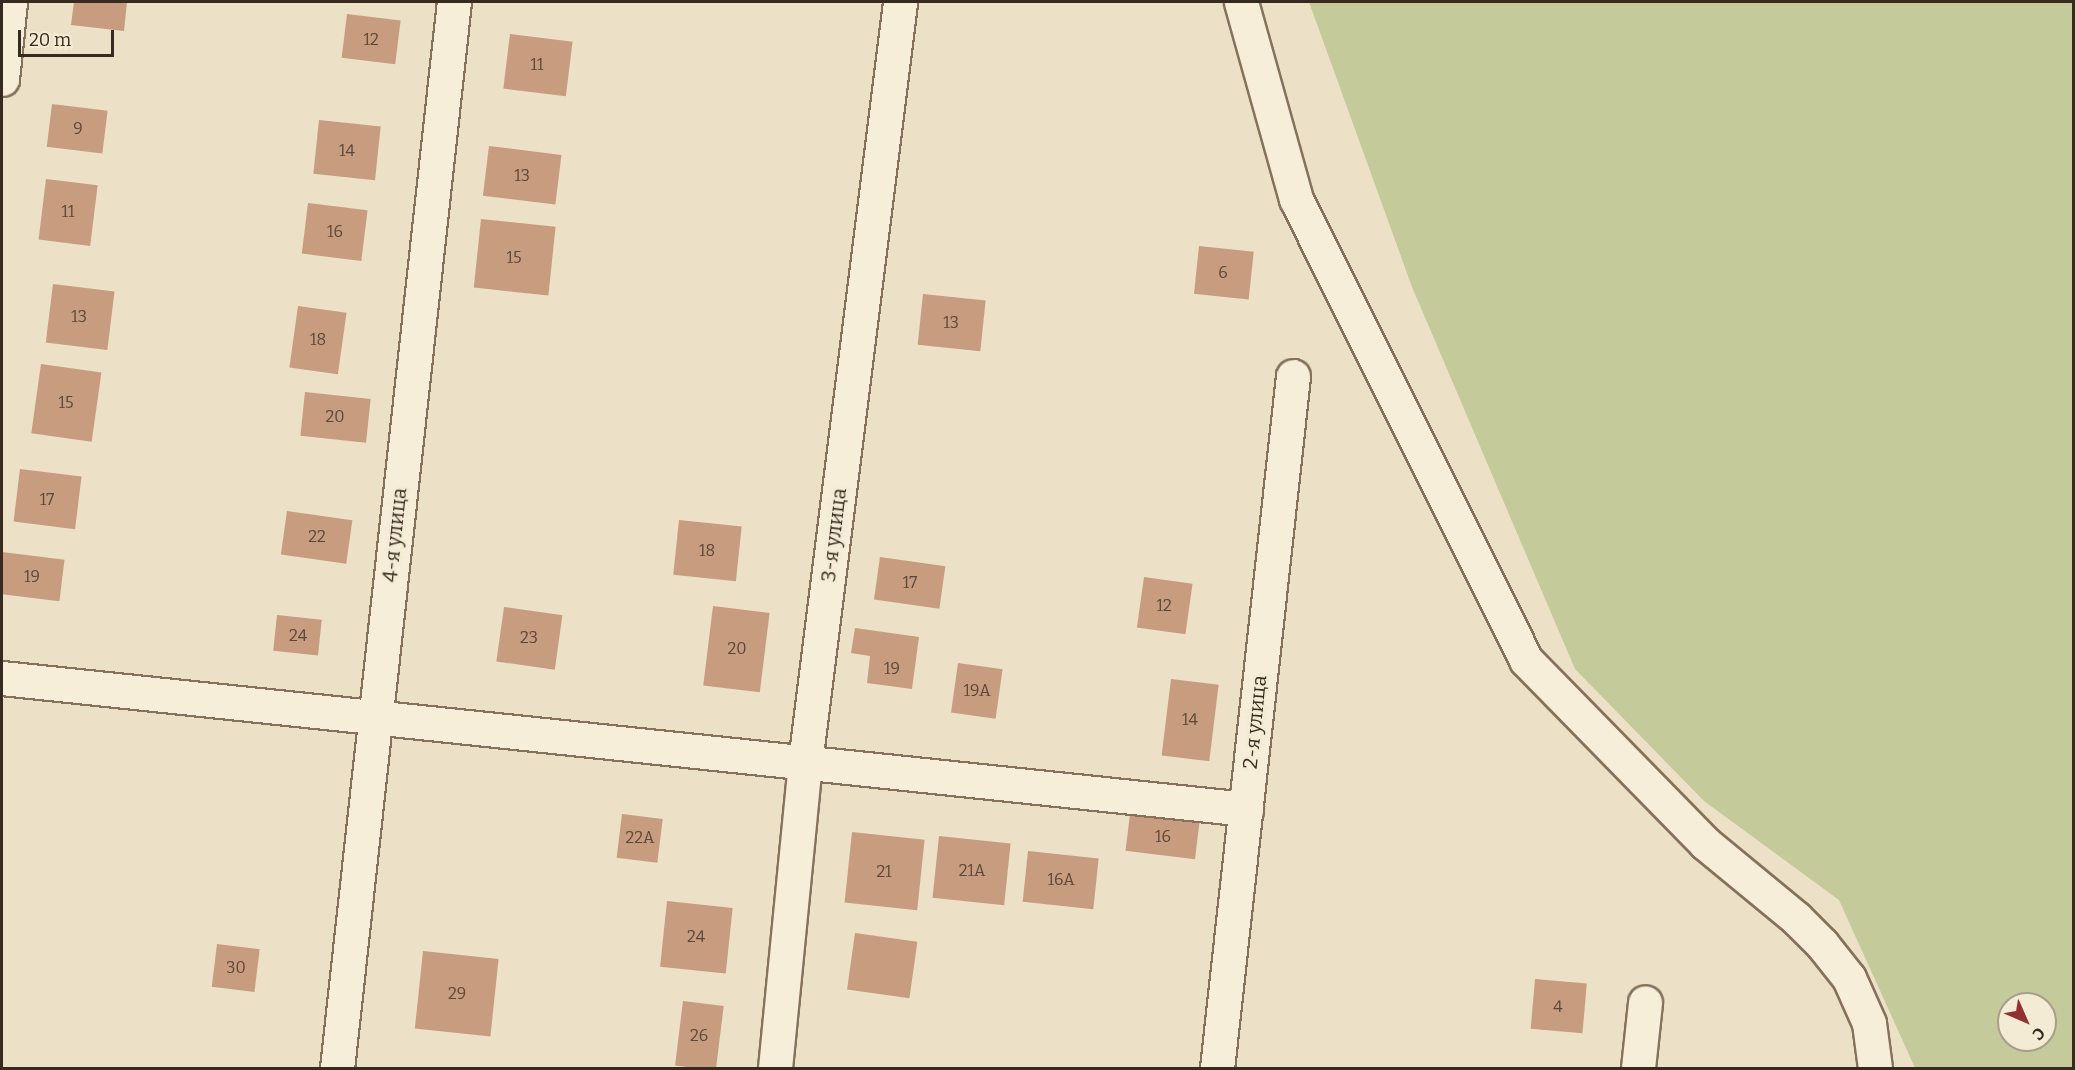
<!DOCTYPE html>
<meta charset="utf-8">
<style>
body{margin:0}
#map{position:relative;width:2075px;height:1070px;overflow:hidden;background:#ece0c6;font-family:Bitter,serif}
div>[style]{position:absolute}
.green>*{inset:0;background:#c5ca9a}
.building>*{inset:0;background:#c89c7e;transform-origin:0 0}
.roads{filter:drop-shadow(2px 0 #86725c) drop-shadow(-2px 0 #86725c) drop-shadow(0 2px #86725c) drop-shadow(0 -2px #86725c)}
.minor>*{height:33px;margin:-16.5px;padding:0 16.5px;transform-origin:16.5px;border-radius:16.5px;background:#f7eed9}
span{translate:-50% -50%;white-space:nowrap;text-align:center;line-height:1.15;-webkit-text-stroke:5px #f4ebd5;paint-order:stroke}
.number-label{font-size:16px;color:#5b4738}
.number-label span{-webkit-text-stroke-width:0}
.street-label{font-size:20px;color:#372b20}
.frame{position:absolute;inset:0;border:3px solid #372b20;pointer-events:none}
.north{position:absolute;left:1997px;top:992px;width:60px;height:60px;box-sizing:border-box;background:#f4ebd5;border:2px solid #a89e8d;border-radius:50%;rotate:135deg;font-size:16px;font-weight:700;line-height:24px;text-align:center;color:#372b20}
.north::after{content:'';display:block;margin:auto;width:21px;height:27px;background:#923032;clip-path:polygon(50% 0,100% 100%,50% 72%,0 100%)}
.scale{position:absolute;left:18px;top:30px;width:96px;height:27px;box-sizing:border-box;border:3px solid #372b20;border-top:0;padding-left:8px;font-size:18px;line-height:21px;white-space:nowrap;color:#372b20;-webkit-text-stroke:4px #f4ebd5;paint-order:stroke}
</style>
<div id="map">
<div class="green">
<i style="clip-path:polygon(evenodd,1309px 2px,2073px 2px,2073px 1068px,1915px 1068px,1839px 900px,1704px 801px,1575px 669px,1412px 287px,1309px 2px,2009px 1004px,2045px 1004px,2045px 1040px,2009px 1040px,2009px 1004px)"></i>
</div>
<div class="building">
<i style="clip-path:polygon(74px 2px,127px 2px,124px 31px,71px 25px)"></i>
<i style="left:347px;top:14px;width:54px;height:44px;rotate:7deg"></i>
<i style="left:510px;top:34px;width:63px;height:55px;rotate:7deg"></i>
<i style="left:52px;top:104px;width:56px;height:43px;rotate:7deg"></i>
<i style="left:319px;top:120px;width:62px;height:54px;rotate:6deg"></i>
<i style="left:489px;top:146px;width:73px;height:50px;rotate:7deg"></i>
<i style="left:46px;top:179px;width:52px;height:61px;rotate:7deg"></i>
<i style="left:308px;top:203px;width:60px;height:51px;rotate:7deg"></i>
<i style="left:481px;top:219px;width:75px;height:69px;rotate:6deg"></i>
<i style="left:1199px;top:246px;width:55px;height:48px;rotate:6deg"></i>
<i style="left:53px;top:284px;width:62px;height:59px;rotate:7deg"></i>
<i style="left:923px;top:294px;width:63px;height:51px;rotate:6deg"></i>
<i style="left:298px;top:306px;width:49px;height:62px;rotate:8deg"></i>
<i style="left:41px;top:364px;width:61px;height:70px;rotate:8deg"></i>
<i style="left:305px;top:392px;width:66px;height:44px;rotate:6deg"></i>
<i style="left:20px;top:469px;width:62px;height:53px;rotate:7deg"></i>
<i style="left:287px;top:511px;width:66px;height:44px;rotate:8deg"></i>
<i style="left:679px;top:520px;width:63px;height:55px;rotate:6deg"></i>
<i style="left:2px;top:552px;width:63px;height:42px;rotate:7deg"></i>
<i style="left:880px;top:557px;width:66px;height:43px;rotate:8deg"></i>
<i style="left:1144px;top:577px;width:49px;height:51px;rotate:8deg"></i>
<i style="left:713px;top:606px;width:57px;height:80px;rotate:7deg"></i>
<i style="left:504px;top:607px;width:59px;height:55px;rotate:8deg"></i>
<i style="left:277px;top:615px;width:45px;height:36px;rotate:6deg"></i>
<i style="clip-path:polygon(855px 628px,919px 637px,912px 689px,867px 683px,870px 656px,851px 653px)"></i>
<i style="left:958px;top:663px;width:45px;height:50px;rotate:8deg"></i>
<i style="left:1171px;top:679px;width:48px;height:77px;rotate:7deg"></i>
<i style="left:622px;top:814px;width:41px;height:44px;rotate:7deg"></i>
<i style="left:1130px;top:814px;width:70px;height:37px;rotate:7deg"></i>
<i style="left:852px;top:832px;width:73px;height:71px;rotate:6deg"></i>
<i style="left:939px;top:836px;width:72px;height:62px;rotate:6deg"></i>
<i style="left:1028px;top:851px;width:71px;height:51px;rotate:6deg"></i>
<i style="left:667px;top:901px;width:66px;height:66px;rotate:6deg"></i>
<i style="left:855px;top:933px;width:63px;height:57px;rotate:8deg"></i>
<i style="left:217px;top:944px;width:43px;height:43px;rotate:7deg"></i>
<i style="left:423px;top:951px;width:76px;height:78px;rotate:6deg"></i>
<i style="left:1535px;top:979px;width:52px;height:50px;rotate:5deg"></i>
<i style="left:683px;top:1001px;width:41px;height:65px;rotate:7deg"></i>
</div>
<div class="roads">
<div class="minor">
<i style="left:1241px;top:2px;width:205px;rotate:74.4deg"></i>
<i style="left:1296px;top:199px;width:515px;rotate:63.48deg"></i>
<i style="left:1526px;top:660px;width:256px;rotate:45.6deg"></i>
<i style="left:1705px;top:843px;width:118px;rotate:39.5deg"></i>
<i style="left:1796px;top:918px;width:37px;rotate:45deg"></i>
<i style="left:1822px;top:944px;width:43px;rotate:51.5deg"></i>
<i style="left:1849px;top:978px;width:49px;rotate:66deg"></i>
<i style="left:1869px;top:1023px;width:45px;rotate:82.4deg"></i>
<i style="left:2px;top:79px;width:77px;rotate:-84.1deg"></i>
<i style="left:2px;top:678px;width:1251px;rotate:6.01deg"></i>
<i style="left:337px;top:1068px;width:1072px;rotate:-83.74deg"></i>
<i style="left:775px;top:1068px;width:306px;rotate:-84.4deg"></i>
<i style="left:805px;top:763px;width:767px;rotate:-82.88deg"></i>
<i style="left:1217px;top:1068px;width:696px;rotate:-83.73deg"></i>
<i style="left:1638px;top:1068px;width:66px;rotate:-83.9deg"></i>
</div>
</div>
<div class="number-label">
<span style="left:371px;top:40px">12</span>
<span style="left:537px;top:65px">11</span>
<span style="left:78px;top:129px">9</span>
<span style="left:347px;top:151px">14</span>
<span style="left:522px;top:176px">13</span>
<span style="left:68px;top:212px">11</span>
<span style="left:335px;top:232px">16</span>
<span style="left:514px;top:258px">15</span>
<span style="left:1223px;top:273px">6</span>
<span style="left:79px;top:317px">13</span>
<span style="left:951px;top:323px">13</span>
<span style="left:318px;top:340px">18</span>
<span style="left:66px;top:403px">15</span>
<span style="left:335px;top:417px">20</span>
<span style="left:47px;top:500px">17</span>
<span style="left:317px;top:537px">22</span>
<span style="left:707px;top:551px">18</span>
<span style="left:32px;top:577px">19</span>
<span style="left:910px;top:583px">17</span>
<span style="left:1164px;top:606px">12</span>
<span style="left:298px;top:636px">24</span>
<span style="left:529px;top:638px">23</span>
<span style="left:737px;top:649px">20</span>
<span style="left:892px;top:669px">19</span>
<span style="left:977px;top:691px">19А</span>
<span style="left:1190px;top:720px">14</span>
<span style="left:1163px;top:837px">16</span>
<span style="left:640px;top:838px">22А</span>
<span style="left:972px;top:871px">21А</span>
<span style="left:884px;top:872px">21</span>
<span style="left:1061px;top:880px">16А</span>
<span style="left:696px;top:937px">24</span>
<span style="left:236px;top:968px">30</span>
<span style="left:457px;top:994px">29</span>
<span style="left:1558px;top:1007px">4</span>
<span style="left:699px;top:1036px">26</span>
</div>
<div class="street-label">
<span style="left:395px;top:535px;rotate:-84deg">4-я улица</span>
<span style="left:834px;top:535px;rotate:-83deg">3-я улица</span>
<span style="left:1255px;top:722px;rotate:-84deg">2-я улица</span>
</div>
<div class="frame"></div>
<div class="north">С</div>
<div class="scale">20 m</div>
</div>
